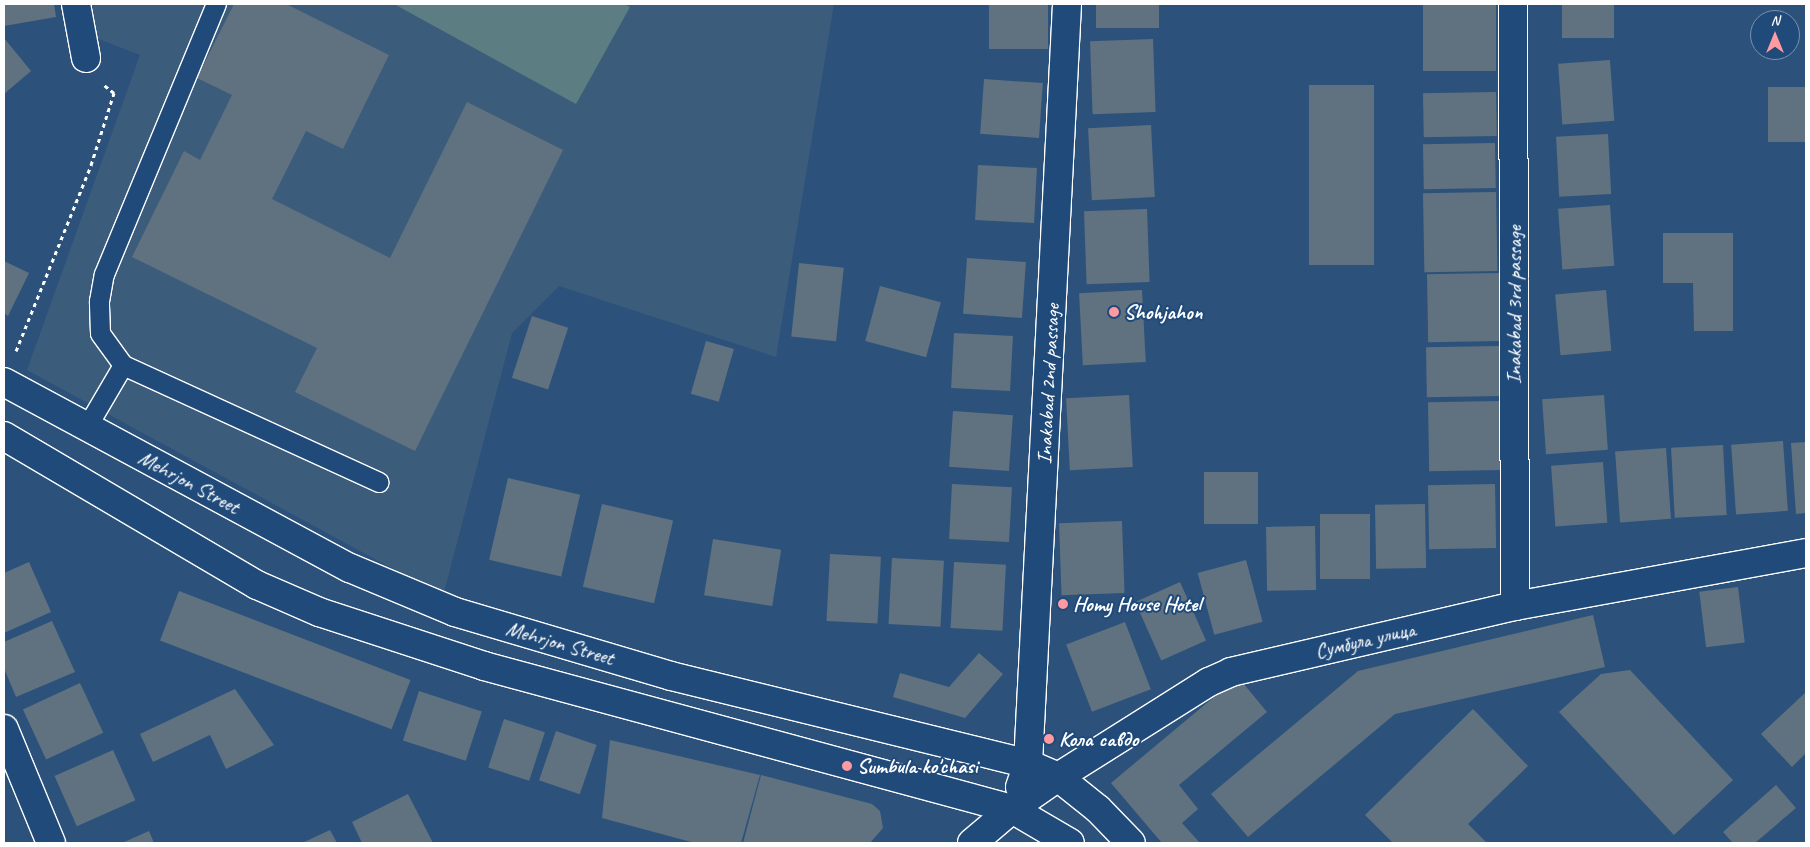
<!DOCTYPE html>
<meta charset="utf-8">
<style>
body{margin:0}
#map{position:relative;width:1810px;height:847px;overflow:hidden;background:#2c527b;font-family:Caveat,sans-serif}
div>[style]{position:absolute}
.built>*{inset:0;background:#3c5c7c}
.green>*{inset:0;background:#5c7e82}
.building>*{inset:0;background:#607280;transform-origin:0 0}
.path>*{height:3px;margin-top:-1.5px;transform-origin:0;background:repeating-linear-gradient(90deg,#fff 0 4px,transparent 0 8px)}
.roads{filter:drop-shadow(1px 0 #fff) drop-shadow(-1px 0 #fff) drop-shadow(0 1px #fff) drop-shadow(0 -1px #fff)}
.lane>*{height:19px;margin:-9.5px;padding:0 9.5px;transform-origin:9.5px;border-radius:9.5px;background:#1f4a7a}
.street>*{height:28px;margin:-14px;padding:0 14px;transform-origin:14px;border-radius:14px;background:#1f4a7a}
.secondary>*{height:28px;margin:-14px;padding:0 14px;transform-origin:14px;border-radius:14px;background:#1f4a7a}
.dots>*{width:14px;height:14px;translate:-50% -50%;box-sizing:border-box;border:2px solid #1f4a7a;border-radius:50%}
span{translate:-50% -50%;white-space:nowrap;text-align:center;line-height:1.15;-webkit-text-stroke:4px #1f4a7a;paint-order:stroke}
.street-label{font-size:21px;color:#fff}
.poi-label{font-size:21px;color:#fff;font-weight:700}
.left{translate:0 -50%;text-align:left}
.frame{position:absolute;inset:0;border:5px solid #fff;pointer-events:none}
.north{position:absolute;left:1750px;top:10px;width:50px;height:50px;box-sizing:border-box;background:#1f4a7a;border:1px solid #7992af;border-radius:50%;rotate:0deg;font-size:14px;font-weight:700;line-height:20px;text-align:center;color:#fff}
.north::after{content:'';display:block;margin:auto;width:18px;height:22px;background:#ff9aa2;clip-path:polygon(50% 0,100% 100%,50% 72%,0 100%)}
</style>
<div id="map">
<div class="built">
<i style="clip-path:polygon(92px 4px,834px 4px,776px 357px,559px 286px,512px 333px,443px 596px,27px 370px,140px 55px,96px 38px)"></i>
</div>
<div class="green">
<i style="clip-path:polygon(394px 4px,624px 4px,630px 7px,576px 104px)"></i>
</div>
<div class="building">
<i style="clip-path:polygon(4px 4px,54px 4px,56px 17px,4px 26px)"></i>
<i style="clip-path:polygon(234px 4px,286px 4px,389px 55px,343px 149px,306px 131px,272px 199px,390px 258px,467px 102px,563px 150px,415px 451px,295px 392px,317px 348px,132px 257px,184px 151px,200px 160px,232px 95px,197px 78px)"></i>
<i style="left:989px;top:4px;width:59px;height:45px"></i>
<i style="left:1096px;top:4px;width:63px;height:24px"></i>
<i style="left:1423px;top:4px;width:73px;height:67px"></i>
<i style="left:1562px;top:4px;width:52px;height:34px"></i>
<i style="clip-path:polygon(4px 38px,31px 71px,4px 94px)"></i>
<i style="left:1153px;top:39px;width:73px;height:63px;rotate:88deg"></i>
<i style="left:1610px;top:60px;width:61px;height:52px;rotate:86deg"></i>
<i style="left:984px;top:79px;width:59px;height:55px;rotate:4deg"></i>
<i style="left:1309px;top:85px;width:65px;height:180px"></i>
<i style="left:1806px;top:87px;width:55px;height:38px;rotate:90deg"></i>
<i style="left:1496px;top:92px;width:44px;height:73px;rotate:89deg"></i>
<i style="left:1151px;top:125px;width:72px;height:63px;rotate:87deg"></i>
<i style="left:1608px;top:134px;width:60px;height:52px;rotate:87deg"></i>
<i style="left:1495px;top:143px;width:45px;height:72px;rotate:89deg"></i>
<i style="left:978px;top:165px;width:59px;height:55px;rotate:3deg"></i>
<i style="left:1496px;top:192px;width:79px;height:73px;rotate:89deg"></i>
<i style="left:1610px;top:205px;width:61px;height:52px;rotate:86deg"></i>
<i style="left:1147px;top:209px;width:73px;height:63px;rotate:88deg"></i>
<i style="clip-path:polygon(1663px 233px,1733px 233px,1733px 331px,1694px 331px,1693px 283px,1663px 283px)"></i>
<i style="left:967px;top:258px;width:59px;height:56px;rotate:4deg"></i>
<i style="clip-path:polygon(4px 261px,29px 273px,8px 316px,4px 313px)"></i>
<i style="left:799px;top:263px;width:45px;height:74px;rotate:6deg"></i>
<i style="left:1500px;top:273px;width:68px;height:73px;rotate:89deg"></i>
<i style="left:880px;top:286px;width:63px;height:57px;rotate:15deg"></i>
<i style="left:1142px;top:290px;width:72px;height:63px;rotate:87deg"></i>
<i style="left:1606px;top:290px;width:61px;height:51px;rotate:85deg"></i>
<i style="left:532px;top:316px;width:38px;height:65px;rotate:18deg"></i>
<i style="left:954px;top:333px;width:59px;height:55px;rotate:3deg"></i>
<i style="left:706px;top:341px;width:29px;height:55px;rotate:16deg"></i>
<i style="left:1499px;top:346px;width:50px;height:73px;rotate:89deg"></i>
<i style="left:1129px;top:395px;width:72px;height:63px;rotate:87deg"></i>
<i style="left:1604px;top:395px;width:55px;height:62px;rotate:86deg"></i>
<i style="left:1501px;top:401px;width:69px;height:73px;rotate:89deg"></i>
<i style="left:953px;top:411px;width:60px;height:56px;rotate:4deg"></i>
<i style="left:1783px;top:441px;width:70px;height:52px;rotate:86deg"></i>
<i style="clip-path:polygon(1806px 442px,1806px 513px,1796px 514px,1791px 443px)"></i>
<i style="left:1723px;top:445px;width:70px;height:52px;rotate:87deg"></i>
<i style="left:1666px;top:448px;width:71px;height:51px;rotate:86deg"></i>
<i style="left:1603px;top:462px;width:61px;height:52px;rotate:86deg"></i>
<i style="left:1204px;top:472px;width:54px;height:52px"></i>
<i style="left:508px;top:478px;width:74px;height:84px;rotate:13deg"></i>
<i style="left:952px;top:484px;width:60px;height:55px;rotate:3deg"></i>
<i style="left:1495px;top:484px;width:64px;height:67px;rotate:89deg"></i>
<i style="left:602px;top:504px;width:73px;height:85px;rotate:13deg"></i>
<i style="left:1425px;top:504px;width:64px;height:50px;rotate:89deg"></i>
<i style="left:1370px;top:514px;width:65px;height:50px;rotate:90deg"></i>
<i style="left:1122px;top:521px;width:72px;height:63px;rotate:88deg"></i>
<i style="left:1315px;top:526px;width:64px;height:49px;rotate:89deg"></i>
<i style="left:713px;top:539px;width:69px;height:57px;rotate:9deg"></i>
<i style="left:830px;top:554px;width:51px;height:67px;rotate:3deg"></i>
<i style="left:892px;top:558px;width:52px;height:66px;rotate:3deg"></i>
<i style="left:1246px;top:560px;width:64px;height:50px;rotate:75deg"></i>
<i style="clip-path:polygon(29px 562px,51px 612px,4px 633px,4px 573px)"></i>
<i style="left:954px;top:562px;width:52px;height:66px;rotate:3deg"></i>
<i style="left:1180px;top:582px;width:64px;height:49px;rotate:66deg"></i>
<i style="left:1738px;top:587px;width:56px;height:39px;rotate:83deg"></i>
<i style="left:179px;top:591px;width:248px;height:53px;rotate:21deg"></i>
<i style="clip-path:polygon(1593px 615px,1605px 667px,1395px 714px,1248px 837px,1211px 794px,1358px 671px)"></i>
<i style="clip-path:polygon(52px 621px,75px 672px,16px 697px,4px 668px,4px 642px)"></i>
<i style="left:1125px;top:622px;width:72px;height:63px;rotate:69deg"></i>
<i style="clip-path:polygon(979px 653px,1003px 674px,965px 718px,893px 697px,900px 673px,949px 687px)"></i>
<i style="clip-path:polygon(1630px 670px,1733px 780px,1674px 835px,1559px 712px,1601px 674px)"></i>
<i style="clip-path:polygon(1238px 677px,1267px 712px,1179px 785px,1198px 809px,1182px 823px,1200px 843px,1162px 843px,1111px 783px)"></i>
<i style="left:80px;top:683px;width:55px;height:63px;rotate:65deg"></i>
<i style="clip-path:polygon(235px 689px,274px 745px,226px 769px,210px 735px,153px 762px,140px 734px)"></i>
<i style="left:419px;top:691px;width:66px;height:52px;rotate:18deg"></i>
<i style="clip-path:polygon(1806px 692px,1806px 753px,1792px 767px,1761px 734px)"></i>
<i style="clip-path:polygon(1473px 709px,1528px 766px,1468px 824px,1487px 843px,1393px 843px,1365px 815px)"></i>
<i style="left:504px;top:719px;width:43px;height:51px;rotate:18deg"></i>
<i style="left:556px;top:731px;width:43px;height:52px;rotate:19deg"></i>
<i style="clip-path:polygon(610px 740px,760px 775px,741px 843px,695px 843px,602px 818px)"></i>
<i style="left:113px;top:750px;width:55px;height:64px;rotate:66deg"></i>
<i style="clip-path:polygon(761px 775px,872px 804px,880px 811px,883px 828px,870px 843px,743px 843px)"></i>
<i style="clip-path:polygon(1776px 785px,1796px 808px,1755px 843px,1733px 843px,1723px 832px)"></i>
<i style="clip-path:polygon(408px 794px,433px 843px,362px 843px,352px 822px)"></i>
<i style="clip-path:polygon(330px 830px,337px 843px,302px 843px)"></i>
<i style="clip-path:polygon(149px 831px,154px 843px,122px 843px)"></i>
</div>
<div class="path">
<i style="left:16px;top:351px;width:201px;rotate:-68deg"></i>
<i style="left:91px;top:165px;width:76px;rotate:-72.3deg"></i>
<i style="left:114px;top:93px;width:13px;rotate:-141deg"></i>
</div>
<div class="roads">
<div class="lane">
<i style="left:123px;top:365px;width:281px;rotate:24.6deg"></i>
<i style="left:86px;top:428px;width:73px;rotate:-59.6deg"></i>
<i style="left:123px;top:365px;width:39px;rotate:-126deg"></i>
<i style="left:100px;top:333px;width:32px;rotate:-92deg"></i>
<i style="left:99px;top:301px;width:27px;rotate:-80deg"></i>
<i style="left:104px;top:274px;width:292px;rotate:-67.5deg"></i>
</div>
<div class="street">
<i style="left:76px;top:4px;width:55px;rotate:79.5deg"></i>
<i style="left:1513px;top:4px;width:602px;rotate:89.81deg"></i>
<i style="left:4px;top:729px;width:123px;rotate:67.6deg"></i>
<i style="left:1020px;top:787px;width:24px;rotate:-71deg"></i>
<i style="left:1028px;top:764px;width:761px;rotate:-87.06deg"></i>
<i style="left:972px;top:843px;width:52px;rotate:-40.4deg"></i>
<i style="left:1012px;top:809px;width:56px;rotate:-34.8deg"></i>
<i style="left:1058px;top:777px;width:178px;rotate:-32.2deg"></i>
<i style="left:1209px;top:682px;width:24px;rotate:-24deg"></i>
<i style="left:1231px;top:672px;width:292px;rotate:-13.1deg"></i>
<i style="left:1515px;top:606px;width:296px;rotate:-10.3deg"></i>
</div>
<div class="secondary">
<i style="left:4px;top:382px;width:393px;rotate:28.3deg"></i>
<i style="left:350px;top:568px;width:114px;rotate:22.7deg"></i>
<i style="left:455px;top:612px;width:225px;rotate:16.5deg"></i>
<i style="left:671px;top:676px;width:368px;rotate:13.8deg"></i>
<i style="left:1028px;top:764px;width:33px;rotate:23deg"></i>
<i style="left:1058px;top:777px;width:51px;rotate:38.7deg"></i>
<i style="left:1098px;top:809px;width:47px;rotate:45.9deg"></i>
<i style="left:4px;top:436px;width:294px;rotate:30.5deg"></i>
<i style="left:257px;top:585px;width:68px;rotate:23.5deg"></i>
<i style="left:319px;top:612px;width:174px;rotate:18.1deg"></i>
<i style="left:484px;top:666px;width:547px;rotate:15.15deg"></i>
<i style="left:1012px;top:809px;width:67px;rotate:30.4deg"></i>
</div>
</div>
<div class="dots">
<i style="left:1114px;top:312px;background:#ff9aa2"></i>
<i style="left:1063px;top:604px;background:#ff9aa2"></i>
<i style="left:1049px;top:739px;background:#ff9aa2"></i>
<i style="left:847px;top:766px;background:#ff9aa2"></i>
</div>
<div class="street-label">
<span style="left:1514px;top:305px;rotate:-90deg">Inakabad 3rd passage</span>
<span style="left:1048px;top:384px;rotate:-87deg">Inakabad 2nd passage</span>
<span style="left:189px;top:482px;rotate:28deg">Mehrjon Street</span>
<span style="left:1365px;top:640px;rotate:-13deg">Сумбула улица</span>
<span style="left:560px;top:643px;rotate:16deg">Mehrjon Street</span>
</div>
<div class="poi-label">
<span class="left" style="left:1124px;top:312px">Shohjahon</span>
<span class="left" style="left:1073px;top:604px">Homy House Hotel</span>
<span class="left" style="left:1059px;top:739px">Кола савдо</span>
<span class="left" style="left:857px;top:766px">Sumbula ko'chasi</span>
</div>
<div class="frame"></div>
<div class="north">N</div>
</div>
